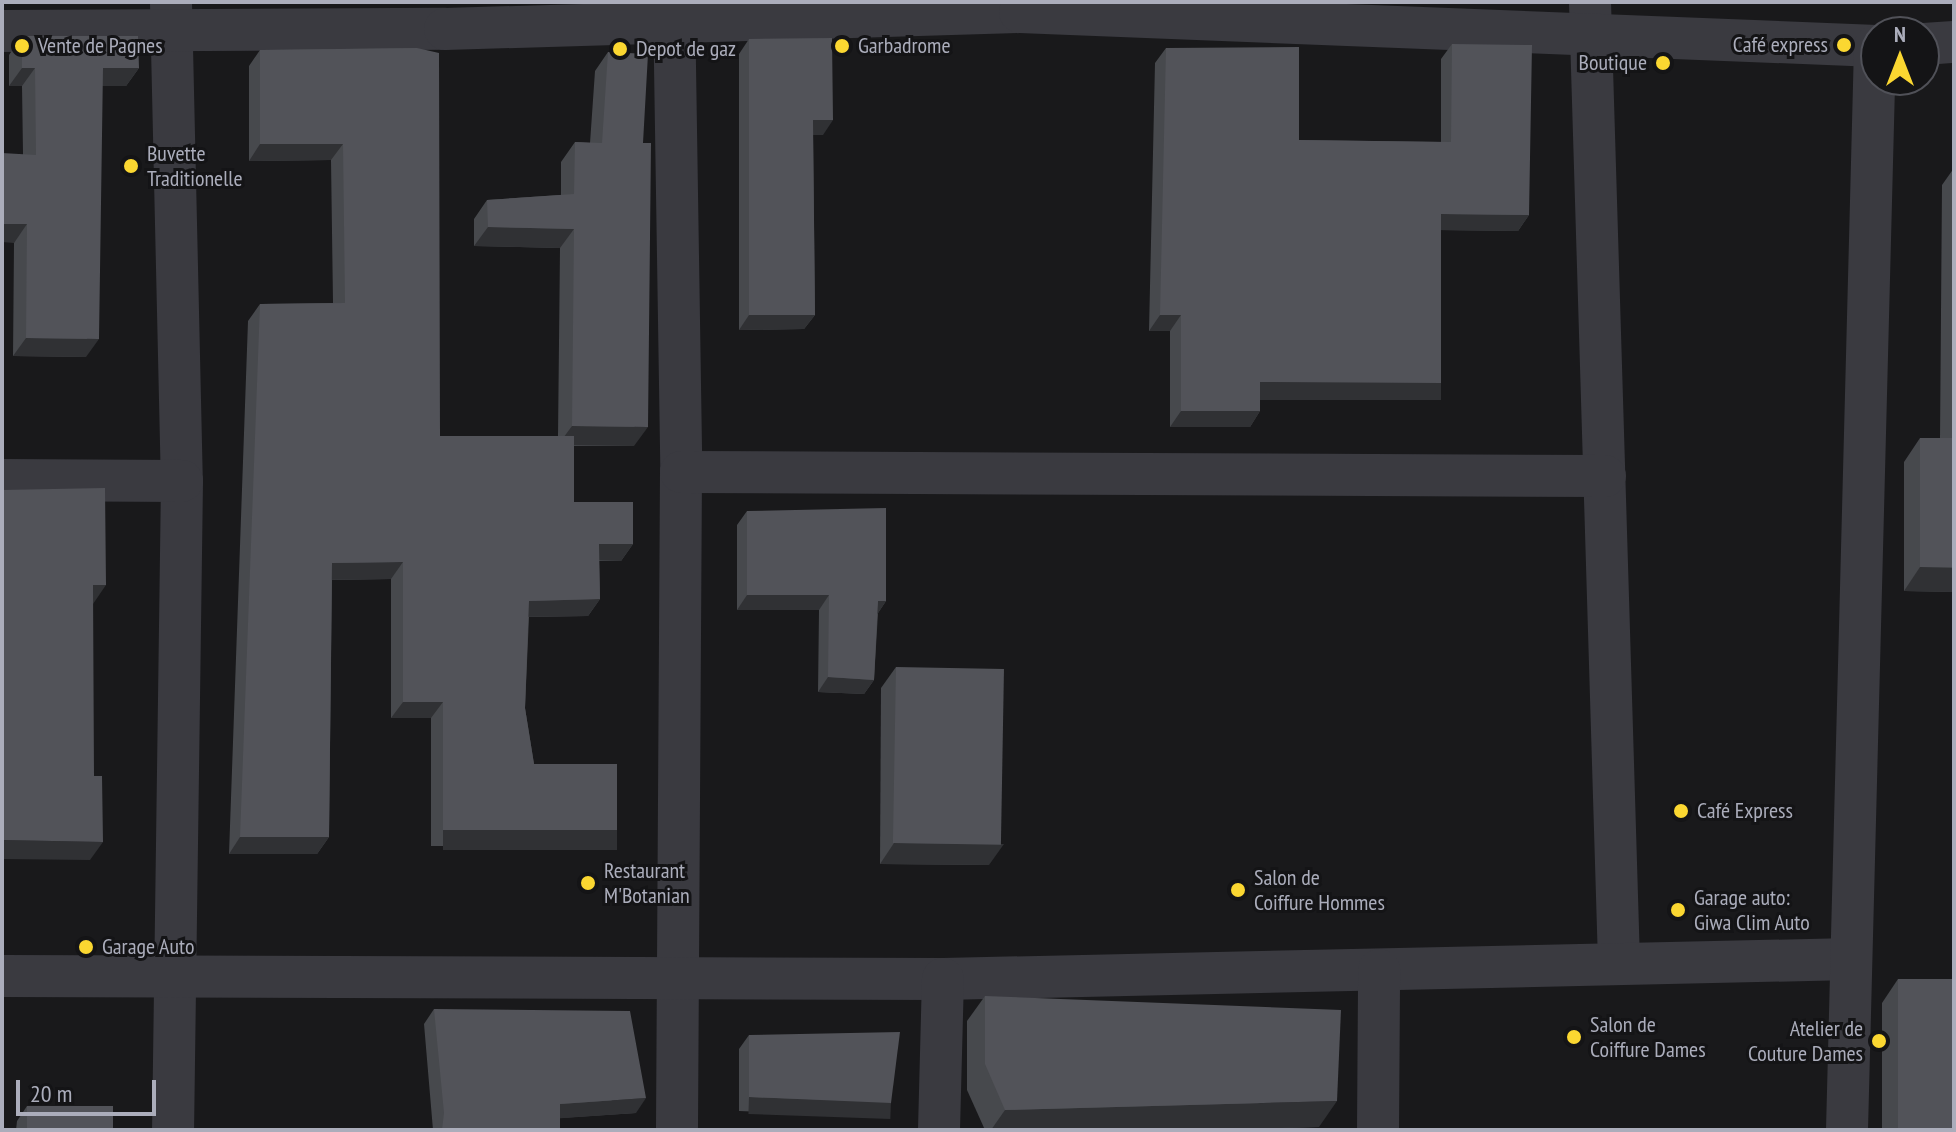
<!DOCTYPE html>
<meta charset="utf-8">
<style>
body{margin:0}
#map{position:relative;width:1956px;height:1132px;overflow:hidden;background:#19191b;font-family:"PT Sans Narrow",sans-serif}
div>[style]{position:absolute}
.street>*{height:42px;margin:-21px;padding:0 21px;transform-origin:21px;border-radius:21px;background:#3a3a40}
.wall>*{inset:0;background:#47494d}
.shaded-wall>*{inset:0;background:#303134;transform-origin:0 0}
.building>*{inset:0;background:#525359;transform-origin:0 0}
.dots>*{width:22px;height:22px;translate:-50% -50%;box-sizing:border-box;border:4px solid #141416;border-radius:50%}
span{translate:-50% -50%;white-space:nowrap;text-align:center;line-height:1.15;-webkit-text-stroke:6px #141416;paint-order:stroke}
.poi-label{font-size:22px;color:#abadbb}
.right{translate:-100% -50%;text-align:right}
.left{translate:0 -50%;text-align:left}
.frame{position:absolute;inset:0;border:4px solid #abadbb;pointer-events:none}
.north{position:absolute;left:1860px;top:16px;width:80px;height:80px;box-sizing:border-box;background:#141416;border:2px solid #505158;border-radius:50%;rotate:0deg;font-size:22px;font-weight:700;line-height:32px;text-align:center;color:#abadbb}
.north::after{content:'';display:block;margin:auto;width:28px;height:36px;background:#fbd731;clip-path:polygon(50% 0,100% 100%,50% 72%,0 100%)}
.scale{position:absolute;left:16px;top:1080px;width:140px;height:36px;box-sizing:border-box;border:4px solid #abadbb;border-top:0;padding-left:10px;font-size:24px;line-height:28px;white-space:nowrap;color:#abadbb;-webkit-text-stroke:6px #141416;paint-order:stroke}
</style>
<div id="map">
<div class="street">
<i style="left:674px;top:2px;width:470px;rotate:89.1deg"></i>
<i style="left:681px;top:472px;width:658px;rotate:90.35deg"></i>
<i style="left:1590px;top:2px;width:960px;rotate:88.27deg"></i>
<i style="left:171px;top:3px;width:478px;rotate:88.7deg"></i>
<i style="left:182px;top:481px;width:649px;rotate:90.79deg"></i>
<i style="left:2px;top:31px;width:443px;rotate:-0.3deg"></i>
<i style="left:445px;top:29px;width:575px;rotate:-1.69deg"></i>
<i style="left:1020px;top:12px;width:857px;rotate:2.27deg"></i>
<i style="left:1924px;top:44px;width:30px;rotate:-4deg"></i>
<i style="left:681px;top:472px;width:924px;rotate:0.25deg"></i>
<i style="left:2px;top:480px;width:180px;rotate:0.3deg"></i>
<i style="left:2px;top:976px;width:941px;rotate:0.18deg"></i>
<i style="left:943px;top:979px;width:908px;rotate:-1.26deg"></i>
<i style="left:939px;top:1130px;width:151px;rotate:-88.5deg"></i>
<i style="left:1378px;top:1130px;width:160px;rotate:-89.6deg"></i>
<i style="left:1847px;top:1130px;width:1084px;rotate:-88.52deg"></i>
</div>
<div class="wall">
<i style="clip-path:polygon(22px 36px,139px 68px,126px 86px,102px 86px,86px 357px,13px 356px,14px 243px,23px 154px,22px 86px,9px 86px,9px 55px)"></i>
<i style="clip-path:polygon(749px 39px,823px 135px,813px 135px,815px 315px,804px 329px,739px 330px,739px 54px)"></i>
<i style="clip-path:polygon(1452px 44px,1529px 215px,1518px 231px,1441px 230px,1430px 398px,1260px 397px,1260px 411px,1250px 427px,1170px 427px,1170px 331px,1149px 331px,1155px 63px,1166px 48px,1299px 140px,1441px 142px,1441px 59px)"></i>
<i style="clip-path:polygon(417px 48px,440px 436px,558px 436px,560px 248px,474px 246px,474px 219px,487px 200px,561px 195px,561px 162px,575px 142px,590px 143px,595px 71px,608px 52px,643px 143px,634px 446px,574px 446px,574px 502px,633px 544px,621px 561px,599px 561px,600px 599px,588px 616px,529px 617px,525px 708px,534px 764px,605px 846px,431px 846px,431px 718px,391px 718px,391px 579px,332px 580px,329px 837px,317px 854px,229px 854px,248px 321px,260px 304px,333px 303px,331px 160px,249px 161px,249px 66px,260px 50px)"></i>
<i style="clip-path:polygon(1954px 168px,1954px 592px,1904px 591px,1904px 462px,1920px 438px,1940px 438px,1942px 185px)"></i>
<i style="clip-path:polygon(747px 511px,886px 601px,878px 613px,874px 680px,864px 694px,818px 692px,819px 610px,737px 610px,737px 525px)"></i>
<i style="clip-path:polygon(896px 667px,989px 865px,880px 864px,881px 688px)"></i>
<i style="clip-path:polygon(1898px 979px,1954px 1130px,1882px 1130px,1882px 1003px)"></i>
<i style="clip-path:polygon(985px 996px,1319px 1127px,1193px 1130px,985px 1130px,967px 1090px,967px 1021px)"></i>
<i style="clip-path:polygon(434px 1009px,636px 1113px,560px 1118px,560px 1130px,433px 1130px,424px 1024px)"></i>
<i style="clip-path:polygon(749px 1035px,891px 1103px,881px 1117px,739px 1111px,739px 1049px)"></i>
<i style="clip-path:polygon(27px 1106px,111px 1130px,16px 1130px,17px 1121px)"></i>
</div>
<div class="shaded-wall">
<i style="clip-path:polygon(22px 68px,35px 68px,22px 86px,9px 86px)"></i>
<i style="clip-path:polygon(103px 68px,139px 68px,126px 86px,90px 86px)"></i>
<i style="clip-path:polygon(813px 120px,833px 120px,823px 135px,803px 135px)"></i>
<i style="clip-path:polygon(260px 144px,343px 144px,331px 160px,249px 161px)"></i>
<i style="clip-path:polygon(1441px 214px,1529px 215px,1518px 231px,1430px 230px)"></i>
<i style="clip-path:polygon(2px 224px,27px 224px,14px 243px,2px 242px)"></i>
<i style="clip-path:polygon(488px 227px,574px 229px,560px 248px,474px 246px)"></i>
<i style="clip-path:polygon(749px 315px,815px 315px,804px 329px,739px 330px)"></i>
<i style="clip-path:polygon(1160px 315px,1181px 315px,1170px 331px,1149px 331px)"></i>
<i style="clip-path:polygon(26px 338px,99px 339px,86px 357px,13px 356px)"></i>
<i style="left:1260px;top:382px;width:181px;height:18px"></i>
<i style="clip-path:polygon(1181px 411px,1260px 411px,1250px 427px,1170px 427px)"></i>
<i style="clip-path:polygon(572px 426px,648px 427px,634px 446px,558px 445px)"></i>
<i style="clip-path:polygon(599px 544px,633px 544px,621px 561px,587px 560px)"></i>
<i style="clip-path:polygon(403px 562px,391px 579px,320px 580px,332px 563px)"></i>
<i style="clip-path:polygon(1920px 567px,1954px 568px,1954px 592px,1904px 591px)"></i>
<i style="clip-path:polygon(93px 585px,106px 585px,93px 604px)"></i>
<i style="clip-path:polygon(747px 595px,829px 595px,819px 610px,737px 610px)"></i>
<i style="clip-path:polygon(600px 599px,588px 616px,518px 617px,529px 601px)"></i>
<i style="clip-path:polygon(878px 601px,886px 601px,876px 616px)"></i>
<i style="clip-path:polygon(828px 677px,874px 680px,864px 694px,818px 692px)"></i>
<i style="clip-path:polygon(403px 702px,443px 702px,431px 718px,391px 718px)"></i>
<i style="left:443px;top:830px;width:174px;height:20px"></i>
<i style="clip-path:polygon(240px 837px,329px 837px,317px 854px,229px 854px)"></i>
<i style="clip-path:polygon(2px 840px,103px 842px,90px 860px,2px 859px)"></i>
<i style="clip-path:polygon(894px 843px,1004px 844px,989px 865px,880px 864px)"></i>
<i style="left:749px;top:1097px;width:142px;height:17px;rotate:2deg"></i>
<i style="clip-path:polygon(646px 1098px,636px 1113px,550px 1119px,560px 1104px)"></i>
<i style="clip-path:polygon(1337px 1101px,1319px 1127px,1193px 1130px,991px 1130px,1005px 1110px)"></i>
</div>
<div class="building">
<i style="clip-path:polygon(22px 36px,138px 36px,139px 68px,103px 68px,99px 339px,26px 338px,27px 224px,2px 224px,2px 153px,36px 155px,35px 68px,22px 68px)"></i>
<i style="clip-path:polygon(832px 38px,833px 120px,813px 120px,815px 315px,749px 315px,749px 39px)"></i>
<i style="clip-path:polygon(1452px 44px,1532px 45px,1529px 215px,1441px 214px,1441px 383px,1260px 382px,1260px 411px,1181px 411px,1181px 315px,1160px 315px,1166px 48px,1299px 47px,1299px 140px,1451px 142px)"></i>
<i style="clip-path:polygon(417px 48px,439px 53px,440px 436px,574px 436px,574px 502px,633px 502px,633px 544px,599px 544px,600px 599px,529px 601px,525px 708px,534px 764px,617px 764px,617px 830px,443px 830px,443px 702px,403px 702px,403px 562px,332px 563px,329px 837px,240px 837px,260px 304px,345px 303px,343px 144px,260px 144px,260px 50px)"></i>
<i style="clip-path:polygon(608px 52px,648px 54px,643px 143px,651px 143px,648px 427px,572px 426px,574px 229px,488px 227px,487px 200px,574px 194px,575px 142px,602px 143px)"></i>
<i style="left:1920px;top:438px;width:34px;height:129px"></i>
<i style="clip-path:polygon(105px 488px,106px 585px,93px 585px,94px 776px,102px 776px,103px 842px,2px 840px,2px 490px)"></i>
<i style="clip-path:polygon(886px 508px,886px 601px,878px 601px,874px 680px,828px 677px,829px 595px,747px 595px,747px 511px)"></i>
<i style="left:896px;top:667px;width:108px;height:176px;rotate:1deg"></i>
<i style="left:1898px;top:979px;width:56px;height:151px"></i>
<i style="clip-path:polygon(985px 996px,1341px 1010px,1337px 1101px,1005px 1110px,985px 1064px)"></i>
<i style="clip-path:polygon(434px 1009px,630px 1011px,646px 1098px,560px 1104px,560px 1130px,442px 1130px,444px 1113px)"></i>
<i style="clip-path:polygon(900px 1032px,891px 1103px,749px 1097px,749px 1035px)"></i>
<i style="left:27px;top:1106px;width:86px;height:24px"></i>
</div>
<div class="dots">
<i style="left:1844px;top:45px;background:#fbd731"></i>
<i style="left:22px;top:46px;background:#fbd731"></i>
<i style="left:842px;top:46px;background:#fbd731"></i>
<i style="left:620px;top:49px;background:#fbd731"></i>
<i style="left:1663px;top:63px;background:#fbd731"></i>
<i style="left:131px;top:166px;background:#fbd731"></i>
<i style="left:1681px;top:811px;background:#fbd731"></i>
<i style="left:588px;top:883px;background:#fbd731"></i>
<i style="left:1238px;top:890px;background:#fbd731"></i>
<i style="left:1678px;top:910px;background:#fbd731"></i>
<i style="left:86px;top:947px;background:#fbd731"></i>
<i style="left:1574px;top:1037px;background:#fbd731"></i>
<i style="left:1879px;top:1041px;background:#fbd731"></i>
</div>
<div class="poi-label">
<span class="right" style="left:1828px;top:45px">Café express</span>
<span class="left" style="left:38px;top:46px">Vente de Pagnes</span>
<span class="left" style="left:858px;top:46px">Garbadrome</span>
<span class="left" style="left:636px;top:49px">Depot de gaz</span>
<span class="right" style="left:1647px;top:63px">Boutique</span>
<span class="left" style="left:147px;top:166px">Buvette<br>Traditionelle</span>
<span class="left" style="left:1697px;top:811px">Café Express</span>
<span class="left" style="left:604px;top:883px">Restaurant<br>M'Botanian</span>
<span class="left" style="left:1254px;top:890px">Salon de<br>Coiffure Hommes</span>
<span class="left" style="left:1694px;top:910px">Garage auto:<br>Giwa Clim Auto</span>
<span class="left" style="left:102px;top:947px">Garage Auto</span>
<span class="left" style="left:1590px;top:1037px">Salon de<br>Coiffure Dames</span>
<span class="right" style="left:1863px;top:1041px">Atelier de<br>Couture Dames</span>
</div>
<div class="frame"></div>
<div class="north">N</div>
<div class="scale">20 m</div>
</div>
